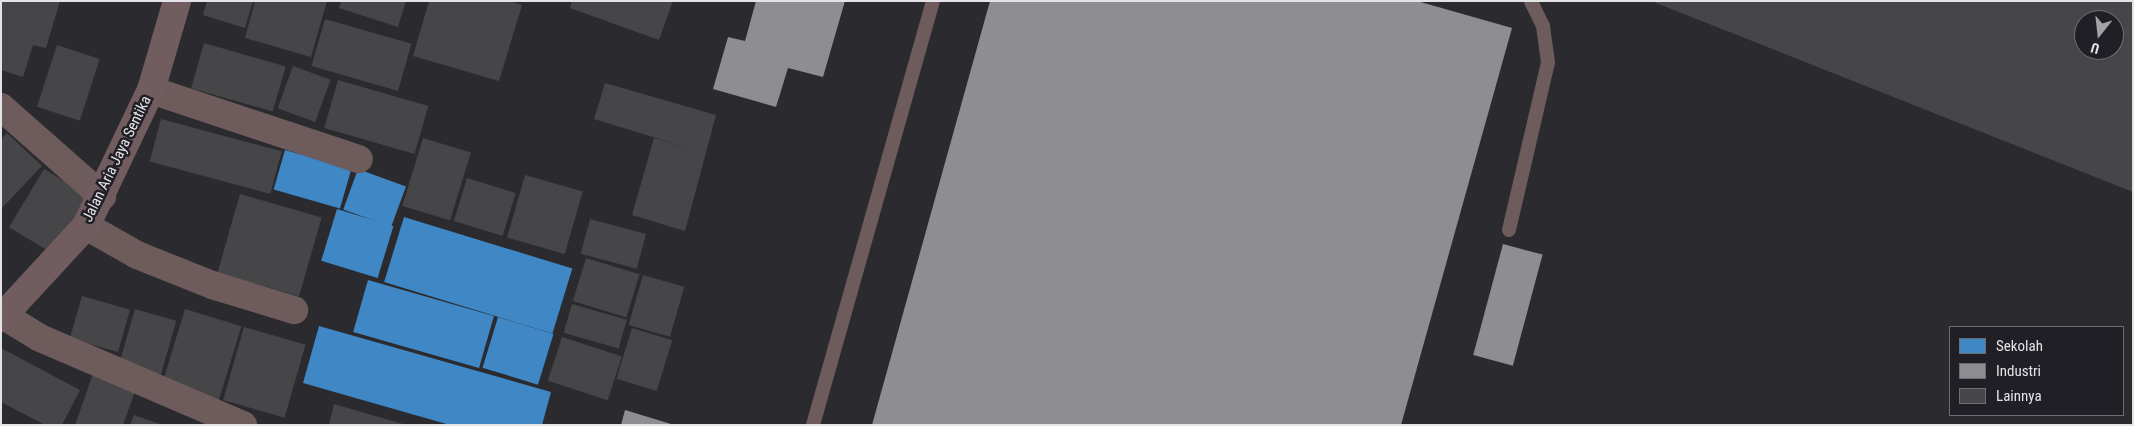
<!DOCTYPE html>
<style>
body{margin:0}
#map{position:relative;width:2134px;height:426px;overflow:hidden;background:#2b2a2e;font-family:"Roboto Condensed",sans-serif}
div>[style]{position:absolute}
.schools>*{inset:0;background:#3f88c5;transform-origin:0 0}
.industry>*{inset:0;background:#8d8d92;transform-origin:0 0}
.building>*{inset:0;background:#464547;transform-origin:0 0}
.lane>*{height:14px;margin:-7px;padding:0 7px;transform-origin:7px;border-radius:7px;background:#6e5c5d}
.street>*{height:28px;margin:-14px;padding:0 14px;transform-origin:14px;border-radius:14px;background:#6e5c5d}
.secondary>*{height:28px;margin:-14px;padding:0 14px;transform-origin:14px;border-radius:14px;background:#715d5f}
span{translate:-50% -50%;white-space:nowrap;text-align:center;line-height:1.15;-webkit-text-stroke:5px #211f26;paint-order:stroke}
.street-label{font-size:15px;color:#e4e3e8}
.frame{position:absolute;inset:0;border:2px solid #e4e3e8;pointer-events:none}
.legend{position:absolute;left:1949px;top:326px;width:175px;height:90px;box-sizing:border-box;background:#211f26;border:1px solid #6f6d74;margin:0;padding:6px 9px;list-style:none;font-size:15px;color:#e4e3e8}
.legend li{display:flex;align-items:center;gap:10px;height:25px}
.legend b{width:25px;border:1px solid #6f6d74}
.north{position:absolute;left:2074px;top:10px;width:50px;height:50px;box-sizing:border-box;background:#211f26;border:1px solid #6f6d74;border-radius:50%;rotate:196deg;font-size:14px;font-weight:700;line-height:20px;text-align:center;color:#e4e3e8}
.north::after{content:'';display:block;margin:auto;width:18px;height:22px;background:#a3a2a7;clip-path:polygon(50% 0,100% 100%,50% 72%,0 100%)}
</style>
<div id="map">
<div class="schools">
<i style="left:285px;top:150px;width:69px;height:41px;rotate:16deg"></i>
<i style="left:358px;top:169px;width:51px;height:43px;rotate:20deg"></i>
<i style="left:337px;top:209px;width:59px;height:54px;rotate:17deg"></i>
<i style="left:404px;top:217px;width:176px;height:68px;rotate:17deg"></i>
<i style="left:368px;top:280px;width:131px;height:54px;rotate:16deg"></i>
<i style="left:498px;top:317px;width:58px;height:53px;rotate:17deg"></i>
<i style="clip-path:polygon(319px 326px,551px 392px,542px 425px,450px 425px,303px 383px)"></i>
</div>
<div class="industry">
<i style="clip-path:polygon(756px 1px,845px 1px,823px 77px,788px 68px,776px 107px,713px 89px,728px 37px,745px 41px)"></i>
<i style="clip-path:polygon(990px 1px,1417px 1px,1512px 28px,1401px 425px,872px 425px)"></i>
<i style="left:1503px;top:244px;width:41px;height:115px;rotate:15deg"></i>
<i style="clip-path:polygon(625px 410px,671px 424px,670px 425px,621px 425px)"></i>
</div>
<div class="building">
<i style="clip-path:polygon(1px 1px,60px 1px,46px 48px,33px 45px,23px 77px,1px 70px)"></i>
<i style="clip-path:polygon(207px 1px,253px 1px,245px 28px,203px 15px)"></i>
<i style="clip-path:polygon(255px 1px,327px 1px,311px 57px,245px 38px)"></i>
<i style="clip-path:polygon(341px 1px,406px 1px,398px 27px,339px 8px)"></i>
<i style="clip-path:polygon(429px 1px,510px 1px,522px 5px,499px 81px,413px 56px)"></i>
<i style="clip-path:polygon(572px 1px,673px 1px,659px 40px,570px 8px)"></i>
<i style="clip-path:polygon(evenodd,1651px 1px,2133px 1px,2133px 192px,1651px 1px,2084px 20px,2114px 20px,2114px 50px,2084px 50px,2084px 20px)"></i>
<i style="left:325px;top:19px;width:90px;height:49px;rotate:16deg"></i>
<i style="left:204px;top:43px;width:85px;height:47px;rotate:16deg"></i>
<i style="left:57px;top:45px;width:45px;height:65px;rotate:18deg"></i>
<i style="left:293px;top:66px;width:40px;height:45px;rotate:20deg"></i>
<i style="left:338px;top:80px;width:94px;height:50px;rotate:16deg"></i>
<i style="clip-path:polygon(605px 83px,716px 115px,685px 231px,632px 215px,654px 138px,692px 149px,594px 119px)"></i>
<i style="left:161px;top:119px;width:125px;height:44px;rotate:15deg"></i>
<i style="clip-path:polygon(7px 133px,42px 166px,1px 209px,1px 139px)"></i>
<i style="left:423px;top:138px;width:50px;height:71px;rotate:17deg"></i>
<i style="left:44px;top:169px;width:54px;height:68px;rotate:31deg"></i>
<i style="left:525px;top:175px;width:60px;height:65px;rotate:16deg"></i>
<i style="left:467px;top:178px;width:51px;height:45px;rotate:17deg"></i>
<i style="left:240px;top:194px;width:85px;height:82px;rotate:16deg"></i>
<i style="left:590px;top:219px;width:58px;height:36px;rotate:15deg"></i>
<i style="left:586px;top:258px;width:56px;height:45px;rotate:17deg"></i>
<i style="left:643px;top:275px;width:43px;height:52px;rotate:16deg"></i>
<i style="left:82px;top:296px;width:50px;height:44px;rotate:16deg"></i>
<i style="left:572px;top:304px;width:57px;height:30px;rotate:16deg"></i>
<i style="left:135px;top:309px;width:43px;height:56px;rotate:16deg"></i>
<i style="left:185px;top:309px;width:59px;height:77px;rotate:17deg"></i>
<i style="left:244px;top:327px;width:64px;height:76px;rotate:16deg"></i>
<i style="left:632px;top:328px;width:42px;height:53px;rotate:17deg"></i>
<i style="left:562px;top:337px;width:63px;height:46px;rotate:18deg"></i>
<i style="clip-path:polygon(1px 348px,80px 390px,62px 425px,45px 425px,1px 402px)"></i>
<i style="clip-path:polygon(94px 371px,137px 386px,123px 425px,75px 425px)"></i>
<i style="clip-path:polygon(334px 404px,403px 424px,403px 425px,329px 425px)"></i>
<i style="clip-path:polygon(134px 415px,160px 424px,160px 425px,130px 425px)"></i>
</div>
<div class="lane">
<i style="left:1509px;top:230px;width:172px;rotate:-76.9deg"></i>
<i style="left:1548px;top:62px;width:36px;rotate:-98deg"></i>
<i style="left:1543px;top:26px;width:28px;rotate:-116deg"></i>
<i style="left:813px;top:425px;width:441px;rotate:-74.2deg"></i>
</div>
<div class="street">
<i style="left:151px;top:90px;width:219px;rotate:18.4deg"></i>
<i style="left:1px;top:107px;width:135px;rotate:41.4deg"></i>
<i style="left:86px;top:226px;width:59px;rotate:29.6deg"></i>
<i style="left:137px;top:255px;width:81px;rotate:21.8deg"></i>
<i style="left:212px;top:285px;width:86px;rotate:17deg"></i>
<i style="left:4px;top:316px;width:42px;rotate:31.4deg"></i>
<i style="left:40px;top:338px;width:221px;rotate:23.2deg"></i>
</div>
<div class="secondary">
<i style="left:1px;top:318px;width:125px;rotate:-47.3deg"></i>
<i style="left:86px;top:226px;width:151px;rotate:-64.5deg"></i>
<i style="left:151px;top:90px;width:93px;rotate:-73.7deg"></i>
</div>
<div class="street-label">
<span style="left:117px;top:159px;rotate:-64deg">Jalan Aria Jaya Sentika</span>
</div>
<div class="frame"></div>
<ul class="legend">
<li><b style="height:14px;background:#3f88c5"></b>Sekolah</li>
<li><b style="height:14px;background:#8d8d92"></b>Industri</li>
<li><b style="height:14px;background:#464547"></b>Lainnya</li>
</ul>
<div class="north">U</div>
</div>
